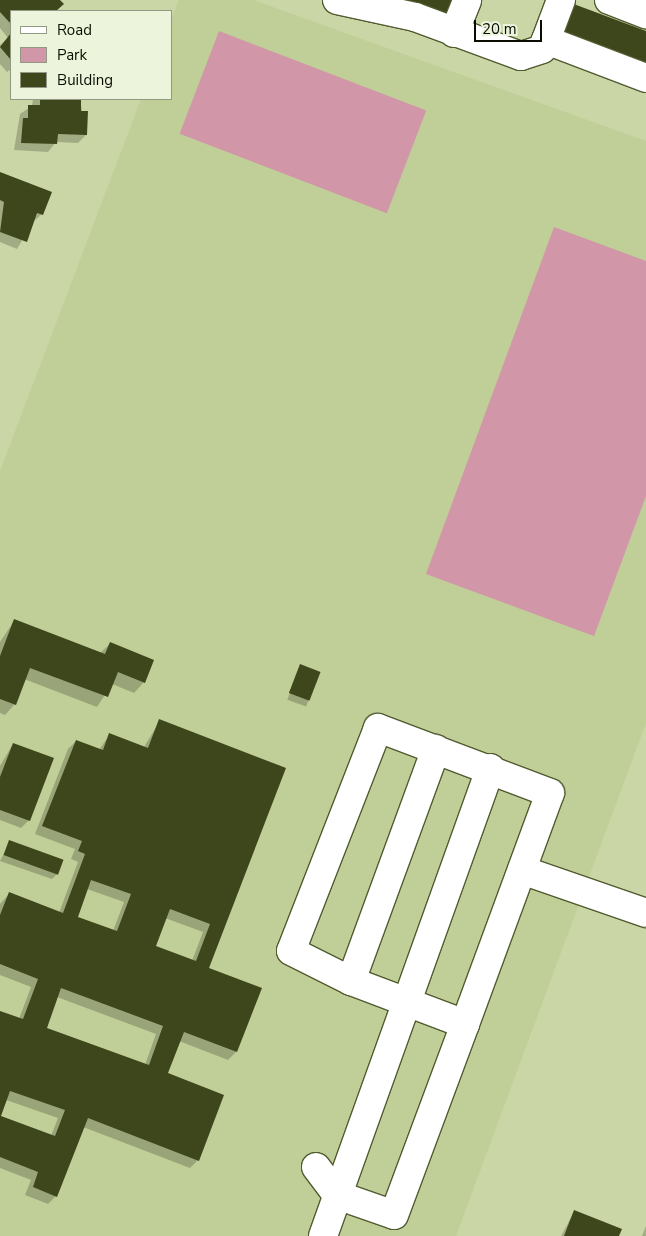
<!DOCTYPE html>
<style>
body{margin:0}
#map{position:relative;width:646px;height:1236px;overflow:hidden;background:#cad6a6;font-family:"Nunito Sans",sans-serif}
div>[style]{position:absolute}
.built>*{inset:0;background:#c0ce97}
.green>*{inset:0;background:#d196a8;transform-origin:0 0}
.shadow>*{inset:0;background:#0003;transform-origin:0 0}
.building>*{inset:0;background:#3e461c;transform-origin:0 0}
.roads{filter:drop-shadow(1px 0 #515b30) drop-shadow(-1px 0 #515b30) drop-shadow(0 1px #515b30) drop-shadow(0 -1px #515b30)}
.minor>*{height:28px;margin:-14px;padding:0 14px;transform-origin:14px;border-radius:14px;background:#fff}
span{translate:-50% -50%;white-space:nowrap;text-align:center;line-height:1.15;-webkit-text-stroke:5px #edf4dc;paint-order:stroke}
.legend{position:absolute;left:10px;top:10px;width:162px;height:90px;box-sizing:border-box;background:#edf4dc;border:1px solid #929884;margin:0;padding:6px 9px;list-style:none;font-size:15px;color:#0a0d01}
.legend li{display:flex;align-items:center;gap:10px;height:25px}
.legend b{width:25px;border:1px solid #929884}
.scale{position:absolute;left:474px;top:20px;width:68px;height:22px;box-sizing:border-box;border:2px solid #0a0d01;border-top:0;padding-left:6px;font-size:15px;line-height:18px;white-space:nowrap;color:#0a0d01;-webkit-text-stroke:4px #edf4dc;paint-order:stroke}
</style>
<div id="map">
<div class="built">
<i style="clip-path:polygon(179px 0,253px 0,646px 141px,646px 723px,456px 1236px,0 1236px,0 471px,141px 99px,171px 99px,171px 20px)"></i>
</div>
<div class="green">
<i style="left:219px;top:31px;width:222px;height:110px;rotate:21deg"></i>
<i style="clip-path:polygon(554px 227px,646px 261px,646px 496px,594px 636px,426px 574px)"></i>
</div>
<div class="shadow">
<i style="clip-path:polygon(0 0,58px 0,62px 4px,55px 11px,11px 11px,11px 69px,7px 72px,0 64px,0 45px,8px 38px,0 28px)"></i>
<i style="clip-path:polygon(33px 99px,80px 99px,86px 135px,78px 143px,56px 142px,48px 152px,14px 150px,20px 114px,32px 106px)"></i>
<i style="clip-path:polygon(0 173px,42px 214px,33px 222px,17px 249px,0 242px)"></i>
<i style="clip-path:polygon(14px 621px,100px 653px,110px 644px,144px 682px,134px 693px,112px 684px,97px 707px,24px 679px,15px 704px,5px 715px,0 713px,0 642px)"></i>
<i style="left:300px;top:665px;width:20px;height:37px;rotate:20deg"></i>
<i style="clip-path:polygon(evenodd,160px 721px,285px 768px,208px 969px,236px 1052px,228px 1060px,179px 1041px,167px 1074px,198px 1160px,190px 1168px,83px 1127px,56px 1196px,48px 1204px,25px 1195px,31px 1180px,0 1168px,0 1117px,51px 1136px,58px 1118px,6px 1100px,0 1115px,0 1012px,19px 1019px,31px 987px,0 975px,0 904px,9px 894px,59px 913px,78px 862px,71px 859px,75px 849px,35px 834px,68px 749px,76px 741px,99px 750px,110px 734px,144px 747px,160px 721px,87px 889px,124px 902px,113px 931px,76px 917px,87px 889px,160px 721px,165px 918px,203px 932px,192px 961px,155px 946px,165px 918px,160px 721px,57px 997px,156px 1034px,145px 1065px,45px 1028px,57px 997px)"></i>
<i style="clip-path:polygon(13px 744px,29px 820px,21px 828px,0 820px,0 766px)"></i>
<i style="clip-path:polygon(10px 842px,57px 874px,52px 879px,0 861px)"></i>
<i style="clip-path:polygon(574px 1212px,618px 1236px,561px 1236px)"></i>
<i style="clip-path:polygon(646px 1226px,646px 1236px,642px 1236px)"></i>
</div>
<div class="building">
<i style="clip-path:polygon(0 0,60px 0,64px 4px,56px 11px,11px 11px,11px 24px,0 12px)"></i>
<i style="clip-path:polygon(403px 0,453px 0,447px 16px)"></i>
<i style="clip-path:polygon(571px 3px,646px 31px,646px 66px,560px 33px)"></i>
<i style="clip-path:polygon(11px 33px,11px 60px,0 47px)"></i>
<i style="clip-path:polygon(40px 99px,81px 99px,81px 111px,88px 111px,87px 135px,58px 134px,57px 144px,21px 143px,23px 118px,28px 118px,28px 105px,40px 105px)"></i>
<i style="clip-path:polygon(0 172px,52px 192px,43px 215px,37px 213px,27px 242px,0 232px,4px 202px,0 200px)"></i>
<i style="clip-path:polygon(14px 619px,105px 654px,110px 642px,154px 660px,145px 683px,118px 672px,108px 697px,30px 668px,16px 705px,0 699px,0 656px)"></i>
<i style="left:300px;top:664px;width:22px;height:31px;rotate:21deg"></i>
<i style="clip-path:polygon(evenodd,159px 719px,286px 768px,209px 968px,262px 988px,237px 1052px,184px 1032px,168px 1073px,224px 1095px,199px 1161px,88px 1118px,57px 1197px,33px 1187px,38px 1172px,0 1157px,0 1011px,23px 1019px,38px 979px,0 964px,0 915px,9px 892px,63px 913px,85px 854px,78px 851px,82px 841px,42px 826px,76px 740px,103px 750px,109px 733px,148px 748px,159px 719px,91px 880px,131px 894px,117px 931px,78px 917px,91px 880px,159px 719px,170px 909px,210px 924px,196px 961px,156px 946px,170px 909px,159px 719px,61px 988px,163px 1026px,149px 1065px,47px 1028px,61px 988px,159px 719px,10px 1091px,65px 1110px,55px 1136px,1px 1116px,10px 1091px)"></i>
<i style="clip-path:polygon(13px 743px,54px 758px,30px 821px,0 810px,0 777px)"></i>
<i style="left:9px;top:840px;width:58px;height:16px;rotate:20deg"></i>
<i style="clip-path:polygon(574px 1210px,622px 1229px,619px 1236px,564px 1236px)"></i>
</div>
<div class="roads">
<div class="minor">
<i style="left:337px;top:0;width:80px;rotate:12.3deg"></i>
<i style="left:415px;top:17px;width:113px;rotate:20.2deg"></i>
<i style="left:521px;top:56px;width:22px;rotate:-18deg"></i>
<i style="left:542px;top:49px;width:10px;rotate:-66deg"></i>
<i style="left:561px;top:0;width:43px;rotate:110.6deg"></i>
<i style="left:546px;top:40px;width:107px;rotate:20.8deg"></i>
<i style="left:609px;top:0;width:40px;rotate:21deg"></i>
<i style="left:454px;top:33px;width:35px;rotate:-68deg"></i>
<i style="left:522px;top:870px;width:131px;rotate:19.1deg"></i>
<i style="left:351px;top:981px;width:247px;rotate:-69.9deg"></i>
<i style="left:316px;top:1167px;width:35px;rotate:53deg"></i>
<i style="left:337px;top:1195px;width:60px;rotate:19.3deg"></i>
<i style="left:394px;top:1215px;width:204px;rotate:-69.6deg"></i>
<i style="left:465px;top:1024px;width:246px;rotate:-69.8deg"></i>
<i style="left:550px;top:793px;width:184px;rotate:-159.3deg"></i>
<i style="left:378px;top:728px;width:239px;rotate:111.3deg"></i>
<i style="left:291px;top:951px;width:67px;rotate:26.6deg"></i>
<i style="left:351px;top:981px;width:122px;rotate:20.7deg"></i>
<i style="left:323px;top:1236px;width:497px;rotate:-70.3deg"></i>
</div>
</div>
<ul class="legend">
<li><b style="height:6px;background:#fff"></b>Road</li>
<li><b style="height:14px;background:#d196a8"></b>Park</li>
<li><b style="height:14px;background:#3e461c"></b>Building</li>
</ul>
<div class="scale">20 m</div>
</div>
